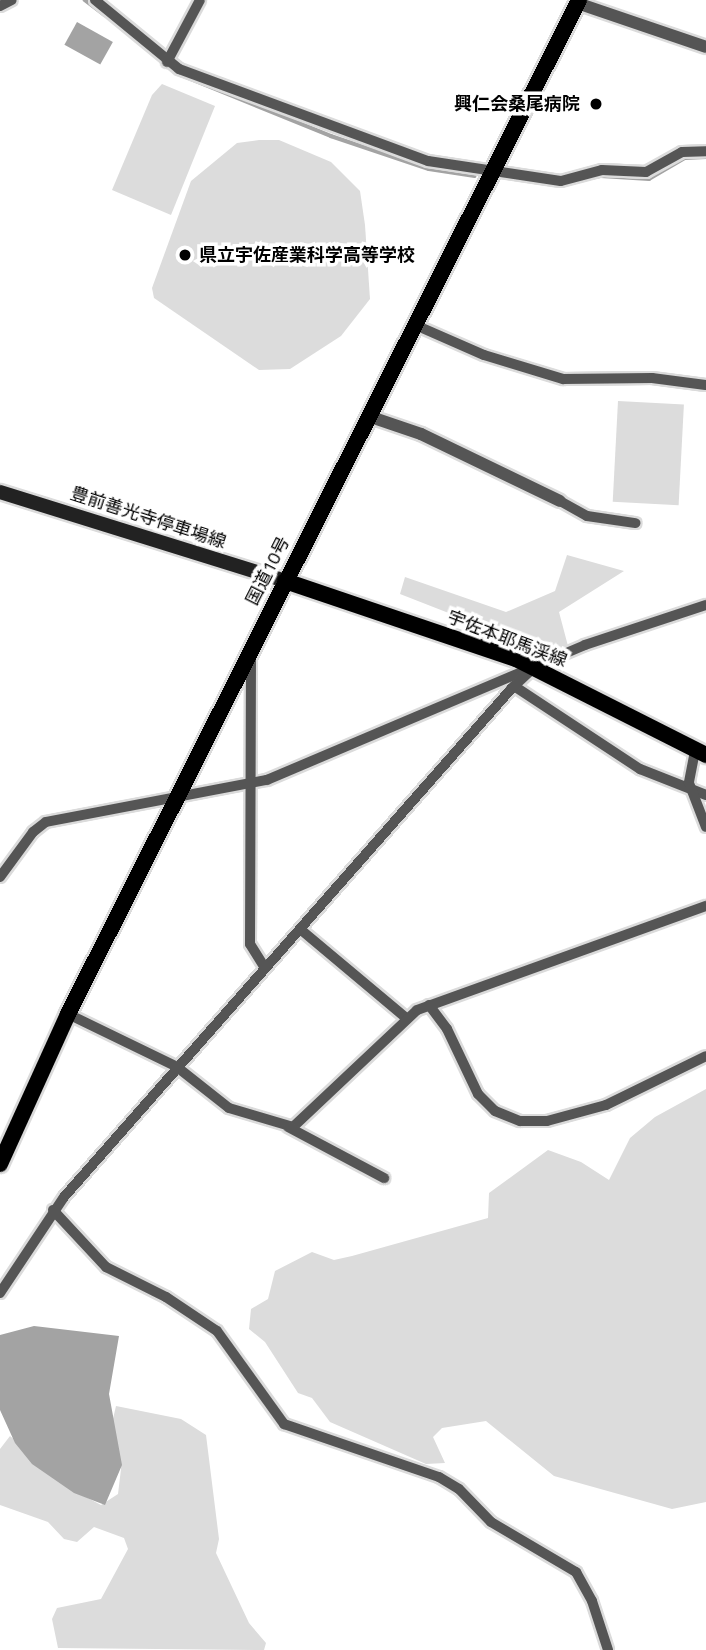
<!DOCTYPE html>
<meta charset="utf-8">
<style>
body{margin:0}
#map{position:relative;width:706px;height:1650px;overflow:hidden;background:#fff;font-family:"Titillium Web","Noto Sans JP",sans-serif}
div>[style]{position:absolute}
.green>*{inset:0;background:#dcdcdc;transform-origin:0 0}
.water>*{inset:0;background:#a3a3a3;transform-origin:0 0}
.stream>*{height:3.5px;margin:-1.75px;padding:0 1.75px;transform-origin:1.75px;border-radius:1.75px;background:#a3a3a3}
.roads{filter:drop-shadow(2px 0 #dbdbdb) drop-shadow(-2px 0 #dbdbdb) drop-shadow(0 2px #dbdbdb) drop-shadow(0 -2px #dbdbdb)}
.minor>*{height:10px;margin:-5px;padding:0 5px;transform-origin:5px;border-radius:5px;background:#555}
.tertiary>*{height:12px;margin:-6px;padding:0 6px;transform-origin:6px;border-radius:6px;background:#555}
.secondary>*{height:14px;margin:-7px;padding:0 7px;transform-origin:7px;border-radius:7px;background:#222}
.primary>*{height:16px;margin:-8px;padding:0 8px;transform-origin:8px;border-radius:8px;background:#000}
.trunk>*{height:16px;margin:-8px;padding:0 8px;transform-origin:8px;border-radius:8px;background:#000}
.dots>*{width:19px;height:19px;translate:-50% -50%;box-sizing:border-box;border:4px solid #fff;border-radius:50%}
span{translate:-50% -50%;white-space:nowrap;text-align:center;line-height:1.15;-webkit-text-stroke:7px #fff;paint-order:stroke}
.poi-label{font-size:18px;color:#000;font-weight:700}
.right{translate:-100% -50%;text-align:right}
.left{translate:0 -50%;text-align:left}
.street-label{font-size:18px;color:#000}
</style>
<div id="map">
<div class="green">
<i style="clip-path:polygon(162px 84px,215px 106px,171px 215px,112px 190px,152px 95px)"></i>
<i style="clip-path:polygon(259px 140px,279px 140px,331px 162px,360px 191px,365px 225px,370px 299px,341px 336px,290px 369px,259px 370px,154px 298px,152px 288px,191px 181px,237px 143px)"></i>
<i style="left:618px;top:401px;width:66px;height:101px;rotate:3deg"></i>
<i style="clip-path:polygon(567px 555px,624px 571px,559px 612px,568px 646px,551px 649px,528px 644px,400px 594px,405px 577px,506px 612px,555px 591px)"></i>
<i style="clip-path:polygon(706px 1089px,706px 1502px,672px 1509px,554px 1476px,486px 1421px,442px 1428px,433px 1437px,445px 1463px,426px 1464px,330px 1422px,312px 1398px,298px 1393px,265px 1342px,249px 1329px,251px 1309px,268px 1299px,275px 1271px,312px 1252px,334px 1260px,352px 1256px,488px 1218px,489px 1193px,548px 1150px,581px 1162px,609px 1180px,630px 1138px,655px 1117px)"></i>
<i style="clip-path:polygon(116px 1406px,181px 1419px,206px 1435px,219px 1539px,216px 1553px,249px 1623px,266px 1643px,264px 1650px,58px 1648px,52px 1619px,57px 1608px,101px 1599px,128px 1549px,124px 1538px,94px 1527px,77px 1542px,64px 1539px,48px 1522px,0 1505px,0 1449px,10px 1436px,73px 1490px,101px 1505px,118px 1494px,121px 1469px,112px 1423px)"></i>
</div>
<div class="water">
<i style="left:77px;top:22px;width:41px;height:26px;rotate:29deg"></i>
<i style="clip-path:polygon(34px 1326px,119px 1336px,109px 1394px,122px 1465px,105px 1505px,74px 1493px,32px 1464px,15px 1443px,0 1410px,0 1335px)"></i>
</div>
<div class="stream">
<i style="left:85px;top:0;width:25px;rotate:37deg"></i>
<i style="left:141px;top:44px;width:51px;rotate:37.8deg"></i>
<i style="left:181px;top:75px;width:162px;rotate:22.1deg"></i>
<i style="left:331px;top:136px;width:103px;rotate:18.6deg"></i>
<i style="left:429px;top:169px;width:46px;rotate:8.8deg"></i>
<i style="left:558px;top:185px;width:44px;rotate:-11.8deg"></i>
<i style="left:601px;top:176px;width:48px;rotate:3.6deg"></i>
<i style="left:649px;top:179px;width:42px;rotate:-30.3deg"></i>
<i style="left:685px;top:158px;width:21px;rotate:-3deg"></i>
</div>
<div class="roads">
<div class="minor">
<i style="left:95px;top:0;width:109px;rotate:39.4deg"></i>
<i style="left:179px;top:69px;width:265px;rotate:20.3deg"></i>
<i style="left:428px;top:161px;width:134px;rotate:8.6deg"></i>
<i style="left:561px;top:181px;width:42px;rotate:-15deg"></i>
<i style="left:602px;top:170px;width:44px;rotate:2.6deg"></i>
<i style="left:646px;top:172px;width:41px;rotate:-29.1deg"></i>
<i style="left:682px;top:152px;width:24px;rotate:-2deg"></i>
<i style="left:0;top:6px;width:13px;rotate:-27deg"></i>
<i style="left:167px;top:62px;width:70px;rotate:-62deg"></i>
<i style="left:413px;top:324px;width:77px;rotate:23.6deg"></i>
<i style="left:484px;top:355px;width:83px;rotate:16.9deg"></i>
<i style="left:563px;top:379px;width:89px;rotate:-0.6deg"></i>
<i style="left:652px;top:378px;width:54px;rotate:7.4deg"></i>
<i style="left:560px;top:501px;width:31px;rotate:29deg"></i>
<i style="left:587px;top:516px;width:49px;rotate:8.3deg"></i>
<i style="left:251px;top:657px;width:287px;rotate:90.2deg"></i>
<i style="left:250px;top:944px;width:28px;rotate:58deg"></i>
<i style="left:514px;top:686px;width:151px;rotate:33.4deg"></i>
<i style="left:640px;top:769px;width:71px;rotate:21.5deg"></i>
<i style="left:695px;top:751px;width:33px;rotate:101deg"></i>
<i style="left:689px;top:783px;width:47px;rotate:68.9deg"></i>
<i style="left:0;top:877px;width:56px;rotate:-53.7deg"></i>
<i style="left:33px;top:832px;width:16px;rotate:-38deg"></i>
<i style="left:46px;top:822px;width:225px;rotate:-10.8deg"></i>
<i style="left:267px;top:780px;width:345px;rotate:-23deg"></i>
<i style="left:585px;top:645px;width:127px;rotate:-18.3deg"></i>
<i style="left:300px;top:929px;width:138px;rotate:40deg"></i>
<i style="left:429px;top:1005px;width:30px;rotate:53deg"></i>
<i style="left:447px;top:1029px;width:72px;rotate:64.5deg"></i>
<i style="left:478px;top:1094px;width:24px;rotate:45deg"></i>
<i style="left:495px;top:1111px;width:27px;rotate:22deg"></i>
<i style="left:520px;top:1121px;width:27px"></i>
<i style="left:547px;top:1121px;width:61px;rotate:-15.2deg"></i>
<i style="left:606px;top:1105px;width:111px;rotate:-26.1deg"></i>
<i style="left:68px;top:1014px;width:121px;rotate:25.9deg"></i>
<i style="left:177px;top:1067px;width:66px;rotate:38.3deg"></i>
<i style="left:229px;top:1108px;width:67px;rotate:16.5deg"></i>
<i style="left:293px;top:1127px;width:170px;rotate:-43.3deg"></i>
<i style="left:417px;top:1010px;width:307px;rotate:-19.8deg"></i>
<i style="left:288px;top:1127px;width:109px;rotate:28deg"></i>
<i style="left:53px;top:1210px;width:78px;rotate:47.1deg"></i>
<i style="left:106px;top:1267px;width:67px;rotate:26.6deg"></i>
<i style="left:166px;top:1297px;width:61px;rotate:33.7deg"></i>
<i style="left:217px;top:1331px;width:115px;rotate:54.2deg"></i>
<i style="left:284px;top:1424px;width:164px;rotate:18.9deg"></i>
<i style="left:439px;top:1477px;width:23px;rotate:31deg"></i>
<i style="left:459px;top:1489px;width:46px;rotate:45.9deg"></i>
<i style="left:491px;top:1522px;width:99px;rotate:30.5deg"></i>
<i style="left:576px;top:1572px;width:33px;rotate:61deg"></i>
<i style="left:592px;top:1601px;width:52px;rotate:71.9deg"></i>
<i style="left:0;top:1293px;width:115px;rotate:-56.3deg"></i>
<i style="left:64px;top:1197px;width:677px;rotate:-48.65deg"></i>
<i style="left:511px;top:689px;width:33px;rotate:-43deg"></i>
</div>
<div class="tertiary">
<i style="left:577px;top:3px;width:136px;rotate:18.8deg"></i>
<i style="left:368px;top:416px;width:56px;rotate:18.8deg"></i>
<i style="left:421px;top:434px;width:154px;rotate:25.7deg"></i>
</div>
<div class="secondary">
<i style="left:0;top:492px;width:299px;rotate:17.3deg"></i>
</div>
<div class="primary">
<i style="left:285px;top:581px;width:244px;rotate:18.7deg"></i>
<i style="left:516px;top:659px;width:213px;rotate:26.8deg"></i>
</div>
<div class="trunk">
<i style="left:0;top:1164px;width:165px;rotate:-65.6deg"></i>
<i style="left:68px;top:1014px;width:1135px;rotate:-63.25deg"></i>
</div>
</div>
<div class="dots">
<i style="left:596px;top:104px;background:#000"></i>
<i style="left:185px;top:255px;background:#000"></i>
</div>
<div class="poi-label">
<span class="right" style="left:580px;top:104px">興仁会桑尾病院</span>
<span class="left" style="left:199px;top:255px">県立宇佐産業科学高等学校</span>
</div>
<div class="street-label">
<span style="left:148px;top:518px;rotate:18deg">豊前善光寺停車場線</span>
<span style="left:268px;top:571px;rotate:-63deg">国道10号</span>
<span style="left:507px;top:639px;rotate:21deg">宇佐本耶馬渓線</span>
</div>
</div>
